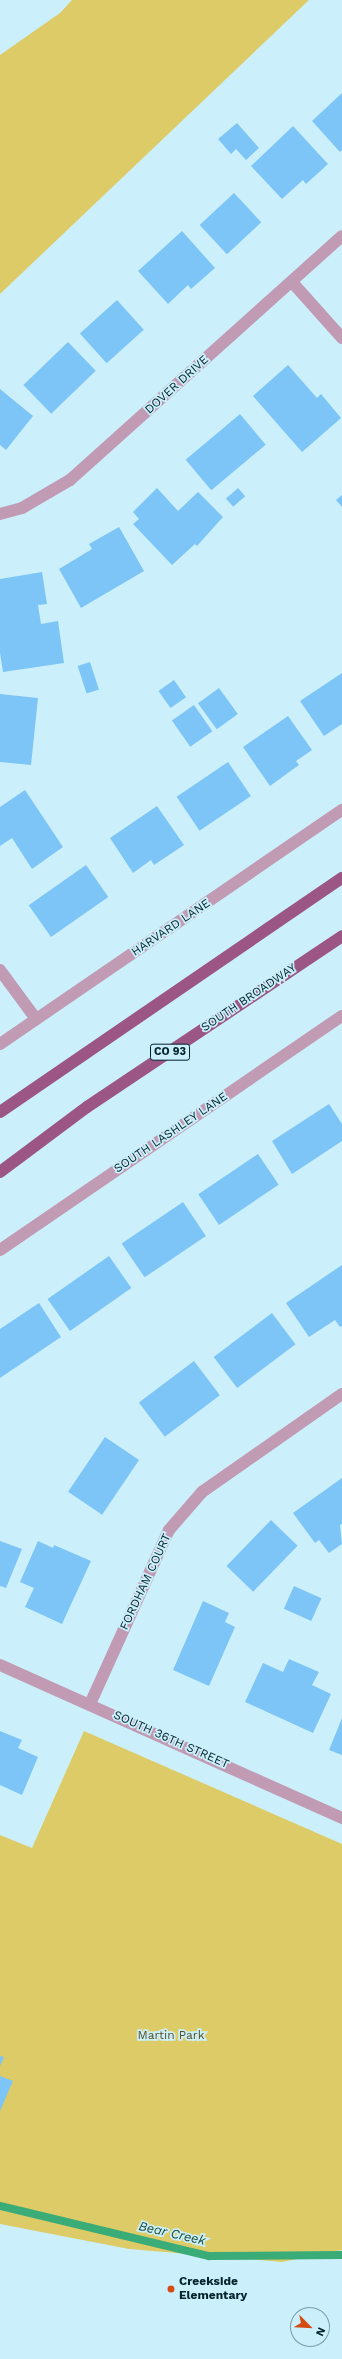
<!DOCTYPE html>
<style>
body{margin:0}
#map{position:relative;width:342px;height:2359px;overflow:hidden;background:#ccf0fb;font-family:"Work Sans",sans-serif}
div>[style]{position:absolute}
.green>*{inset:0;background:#ddcb67}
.stream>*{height:8px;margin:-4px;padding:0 4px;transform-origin:4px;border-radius:4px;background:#3aac77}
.building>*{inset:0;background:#7dc5f6;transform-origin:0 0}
.minor>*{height:12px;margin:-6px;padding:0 6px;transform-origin:6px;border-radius:6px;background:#c19ab4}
.major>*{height:12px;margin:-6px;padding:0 6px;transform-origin:6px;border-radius:6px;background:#9b5686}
.dots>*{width:11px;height:11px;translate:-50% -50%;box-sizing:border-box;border:2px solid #ccf0fb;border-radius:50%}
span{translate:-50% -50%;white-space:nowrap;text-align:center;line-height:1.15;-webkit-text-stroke:3.5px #ccf0fb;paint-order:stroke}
.shield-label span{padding:1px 3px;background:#ccf0fb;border:1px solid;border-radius:3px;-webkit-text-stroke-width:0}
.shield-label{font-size:11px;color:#03232c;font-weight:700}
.street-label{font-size:12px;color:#03232c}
.park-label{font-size:12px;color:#574f22}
.poi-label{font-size:12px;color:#03232c;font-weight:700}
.left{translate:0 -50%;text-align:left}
.water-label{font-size:13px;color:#1b4932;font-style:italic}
.north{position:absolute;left:290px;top:2307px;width:40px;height:40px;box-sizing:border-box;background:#ccf0fb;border:1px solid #7c9ea8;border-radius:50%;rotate:114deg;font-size:11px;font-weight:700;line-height:16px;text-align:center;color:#03232c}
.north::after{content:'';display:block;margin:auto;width:14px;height:18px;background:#d24c14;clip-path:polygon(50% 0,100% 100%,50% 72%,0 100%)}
</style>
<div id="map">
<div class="green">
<i style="clip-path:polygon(72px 0,309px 0,0 294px,0 55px,60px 13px)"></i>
<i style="clip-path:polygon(84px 1731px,342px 1844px,342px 2250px,282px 2262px,129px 2249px,0 2224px,0 1835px,32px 1848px)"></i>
</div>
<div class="stream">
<i style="left:0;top:2206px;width:215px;rotate:13.5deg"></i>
<i style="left:209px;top:2256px;width:133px;rotate:-0.4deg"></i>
</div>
<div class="building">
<i style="clip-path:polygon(342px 93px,342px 150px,340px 152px,312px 121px)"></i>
<i style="clip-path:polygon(237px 123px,259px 148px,246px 160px,236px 149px,231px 154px,218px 139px)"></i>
<i style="clip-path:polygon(293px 126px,328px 164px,306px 184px,303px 180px,282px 199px,251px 166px)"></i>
<i style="left:234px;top:193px;width:40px;height:47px;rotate:47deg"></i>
<i style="clip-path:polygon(182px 231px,215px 268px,191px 289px,188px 285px,168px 304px,138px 271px)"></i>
<i style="left:117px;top:300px;width:40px;height:50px;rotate:48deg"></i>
<i style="left:68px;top:342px;width:40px;height:62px;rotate:46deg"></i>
<i style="clip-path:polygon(288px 365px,317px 398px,321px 394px,341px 418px,302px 452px,253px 396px)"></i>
<i style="clip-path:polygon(0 389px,33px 416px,6px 450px,0 445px)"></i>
<i style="left:240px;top:414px;width:40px;height:71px;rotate:50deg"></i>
<i style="clip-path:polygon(157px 488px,178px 511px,198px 492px,223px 517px,197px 546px,195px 544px,172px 565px,133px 524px,139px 519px,133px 512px)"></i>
<i style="left:238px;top:488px;width:11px;height:16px;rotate:49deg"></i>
<i style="clip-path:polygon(342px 495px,342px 507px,336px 500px)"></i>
<i style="clip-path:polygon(119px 527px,144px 571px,81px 608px,59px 569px,92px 549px,89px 544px)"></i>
<i style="clip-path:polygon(42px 572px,47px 604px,38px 605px,41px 624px,58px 621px,64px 663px,3px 672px,0 653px,0 579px)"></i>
<i style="left:90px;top:662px;width:29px;height:13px;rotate:72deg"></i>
<i style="clip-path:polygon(342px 673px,342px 724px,324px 736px,300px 701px)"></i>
<i style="left:174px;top:680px;width:21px;height:19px;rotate:55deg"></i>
<i style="left:219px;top:688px;width:32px;height:26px;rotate:54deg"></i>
<i style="clip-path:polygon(0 694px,38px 698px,31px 765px,0 762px)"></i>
<i style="left:194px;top:705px;width:32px;height:27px;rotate:55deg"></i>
<i style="clip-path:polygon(288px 716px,312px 750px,296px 761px,299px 765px,270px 786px,243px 747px)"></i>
<i style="left:228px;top:762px;width:41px;height:62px;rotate:56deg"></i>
<i style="clip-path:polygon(25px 790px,63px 847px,32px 869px,12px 838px,0 846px,0 807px)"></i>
<i style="clip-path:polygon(157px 806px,184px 845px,154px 865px,151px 860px,133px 873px,110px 838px)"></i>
<i style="left:86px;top:865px;width:39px;height:70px;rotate:55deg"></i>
<i style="clip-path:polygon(329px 1104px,342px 1124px,342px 1141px,292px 1174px,272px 1141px)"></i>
<i style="left:258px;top:1154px;width:37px;height:72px;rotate:56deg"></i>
<i style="left:183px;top:1202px;width:41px;height:74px;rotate:56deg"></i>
<i style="left:109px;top:1256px;width:39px;height:75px;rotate:55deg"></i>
<i style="clip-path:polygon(342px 1265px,342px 1326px,340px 1327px,335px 1320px,309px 1337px,286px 1303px)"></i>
<i style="clip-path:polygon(39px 1303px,61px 1337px,0 1378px,0 1329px)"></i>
<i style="left:272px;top:1313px;width:39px;height:73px;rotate:53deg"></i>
<i style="left:194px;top:1361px;width:43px;height:69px;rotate:53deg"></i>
<i style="left:105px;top:1437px;width:41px;height:66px;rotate:34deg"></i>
<i style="clip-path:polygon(342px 1478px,342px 1524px,340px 1525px,342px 1544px,329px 1553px,319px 1540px,315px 1543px,293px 1513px)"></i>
<i style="left:271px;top:1520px;width:37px;height:64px;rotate:44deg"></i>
<i style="clip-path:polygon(0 1541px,22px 1549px,6px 1588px,0 1586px)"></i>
<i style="clip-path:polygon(38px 1541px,53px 1548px,54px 1545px,91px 1561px,62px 1624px,25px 1607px,34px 1588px,20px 1582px)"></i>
<i style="left:294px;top:1586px;width:30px;height:25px;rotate:24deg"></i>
<i style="clip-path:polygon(203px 1601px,229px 1613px,225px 1622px,235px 1627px,209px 1686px,173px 1670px)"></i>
<i style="clip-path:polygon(289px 1659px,319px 1672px,312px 1685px,331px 1694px,313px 1733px,245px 1702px,263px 1663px,283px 1672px)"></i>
<i style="clip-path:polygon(342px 1718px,342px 1755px,329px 1750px)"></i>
<i style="clip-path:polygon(0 1731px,22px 1740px,18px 1748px,38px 1757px,22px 1795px,0 1785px)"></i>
<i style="clip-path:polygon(0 2056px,4px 2057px,0 2066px)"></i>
<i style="clip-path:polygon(0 2076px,13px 2081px,0 2111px)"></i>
</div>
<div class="minor">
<i style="left:292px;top:282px;width:75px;rotate:48.2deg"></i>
<i style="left:0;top:514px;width:23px;rotate:-15deg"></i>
<i style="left:22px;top:508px;width:56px;rotate:-30.3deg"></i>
<i style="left:70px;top:480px;width:365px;rotate:-41.9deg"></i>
<i style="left:0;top:970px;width:61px;rotate:53.7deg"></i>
<i style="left:0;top:1044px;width:414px;rotate:-34.4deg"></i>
<i style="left:0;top:1250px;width:414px;rotate:-34.4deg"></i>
<i style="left:0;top:1665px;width:375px;rotate:24.1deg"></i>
<i style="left:90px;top:1704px;width:191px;rotate:-65.6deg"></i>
<i style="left:169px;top:1530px;width:50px;rotate:-49deg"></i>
<i style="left:202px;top:1492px;width:171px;rotate:-35deg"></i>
</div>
<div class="major">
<i style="left:0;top:1112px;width:414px;rotate:-34.4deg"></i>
<i style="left:0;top:1172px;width:109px;rotate:-36.8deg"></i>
<i style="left:87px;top:1107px;width:307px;rotate:-33.8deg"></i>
</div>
<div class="dots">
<i style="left:171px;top:2289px;background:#d24c14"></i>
</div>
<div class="shield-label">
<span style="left:170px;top:1052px">CO 93</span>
</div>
<div class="street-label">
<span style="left:177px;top:385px;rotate:-42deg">DOVER DRIVE</span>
<span style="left:171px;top:928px;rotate:-34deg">HARVARD LANE</span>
<span style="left:249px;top:998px;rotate:-34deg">SOUTH BROADWAY</span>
<span style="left:171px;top:1133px;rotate:-34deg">SOUTH LASHLEY LANE</span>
<span style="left:146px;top:1582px;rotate:-65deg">FORDHAM COURT</span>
<span style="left:171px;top:1740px;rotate:24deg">SOUTH 36TH STREET</span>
</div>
<div class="park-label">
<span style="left:171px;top:2036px">Martin Park</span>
</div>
<div class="poi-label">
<span class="left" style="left:179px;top:2289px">Creekside<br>Elementary</span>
</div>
<div class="water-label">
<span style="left:172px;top:2234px;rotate:13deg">Bear Creek</span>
</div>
<div class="north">N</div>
</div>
